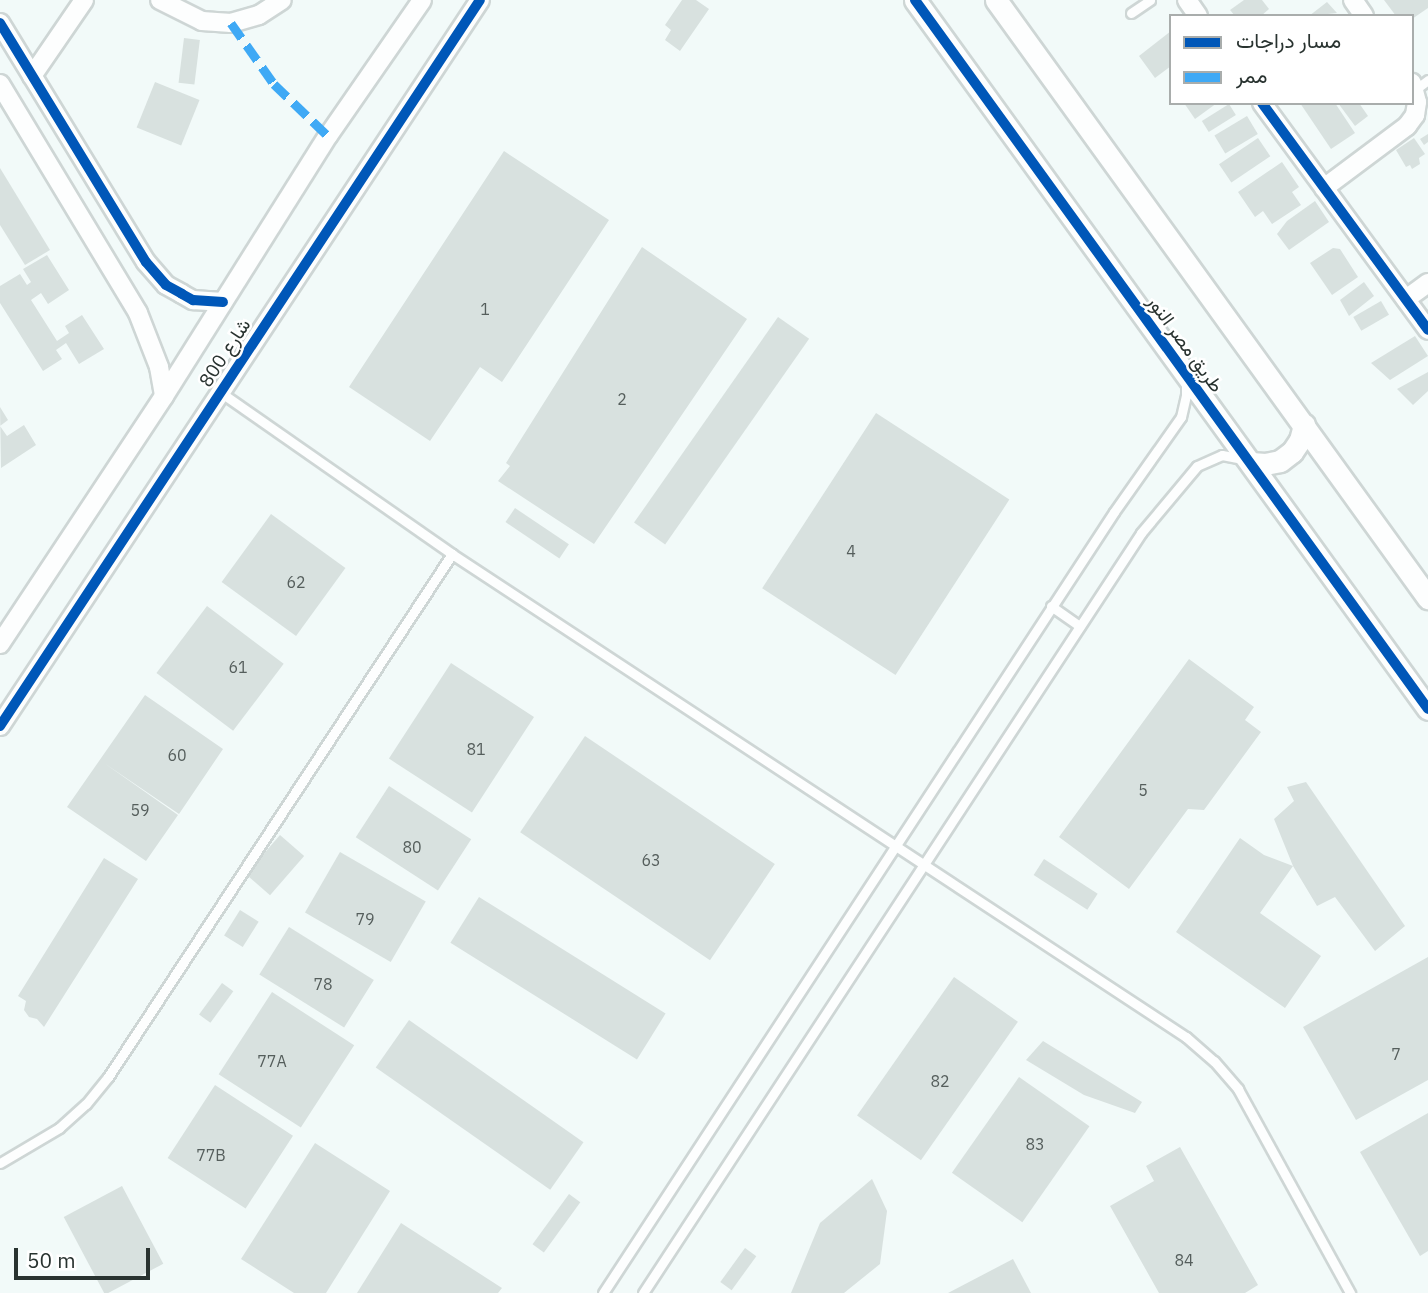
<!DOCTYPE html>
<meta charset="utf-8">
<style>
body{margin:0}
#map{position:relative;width:1428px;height:1293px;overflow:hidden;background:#f2faf9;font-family:"IBM Plex Sans",Vazirmatn,sans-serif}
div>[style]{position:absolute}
.building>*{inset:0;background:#d8e1df;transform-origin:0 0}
.roads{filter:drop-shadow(2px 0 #ced6d5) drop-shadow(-2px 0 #ced6d5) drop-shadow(0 2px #ced6d5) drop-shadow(0 -2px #ced6d5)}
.service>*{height:9px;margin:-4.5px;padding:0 4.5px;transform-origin:4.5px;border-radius:4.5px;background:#fdfefe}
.minor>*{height:18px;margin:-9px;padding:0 9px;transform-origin:9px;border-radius:9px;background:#fdfefe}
.tertiary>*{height:21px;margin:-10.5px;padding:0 10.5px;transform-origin:10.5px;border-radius:10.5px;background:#fdfefe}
.quiet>*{height:9px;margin-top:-4.5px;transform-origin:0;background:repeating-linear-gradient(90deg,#3fa9f5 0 18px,transparent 0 27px)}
.cycleway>*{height:10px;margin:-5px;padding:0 5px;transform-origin:5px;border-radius:5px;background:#0057b8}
span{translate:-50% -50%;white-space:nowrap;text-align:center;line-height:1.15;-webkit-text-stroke:5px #fff;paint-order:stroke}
.number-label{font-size:16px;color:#555e5c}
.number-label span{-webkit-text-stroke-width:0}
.street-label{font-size:19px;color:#293330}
.legend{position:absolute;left:1169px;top:14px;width:245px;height:91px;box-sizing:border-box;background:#fff;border:2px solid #a9adac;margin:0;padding:9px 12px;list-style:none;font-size:21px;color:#293330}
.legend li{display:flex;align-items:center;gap:14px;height:35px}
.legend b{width:35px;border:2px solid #a9adac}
.scale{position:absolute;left:14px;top:1248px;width:136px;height:32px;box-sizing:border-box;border:4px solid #293330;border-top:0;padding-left:9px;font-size:21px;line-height:24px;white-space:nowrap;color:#293330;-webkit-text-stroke:5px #fff;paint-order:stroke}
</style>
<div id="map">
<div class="building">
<i style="clip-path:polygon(682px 0,696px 0,709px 9px,680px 51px,665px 40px,671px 30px,665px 25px)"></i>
<i style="clip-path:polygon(1244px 0,1262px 0,1269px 9px,1261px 16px,1235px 16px,1230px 10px)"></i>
<i style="clip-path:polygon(1384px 0,1428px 0,1428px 8px,1412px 19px,1412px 16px,1396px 16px)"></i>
<i style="clip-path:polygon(1327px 2px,1337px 13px,1309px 16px)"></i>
<i style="clip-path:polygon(1171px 31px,1171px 66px,1155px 78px,1139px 56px)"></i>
<i style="left:184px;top:38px;width:16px;height:45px;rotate:7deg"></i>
<i style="left:155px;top:82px;width:48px;height:49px;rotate:22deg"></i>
<i style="clip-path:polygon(1184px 103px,1217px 103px,1195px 119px)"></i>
<i style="clip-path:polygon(1300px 103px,1335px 103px,1355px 133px,1331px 149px)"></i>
<i style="clip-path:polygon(1338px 103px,1359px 103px,1368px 116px,1355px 126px)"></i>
<i style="left:1229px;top:104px;width:13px;height:32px;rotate:58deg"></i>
<i style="left:1247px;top:116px;width:21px;height:38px;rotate:59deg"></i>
<i style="clip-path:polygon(1428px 134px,1428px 142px,1424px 145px,1420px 139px)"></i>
<i style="left:1258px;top:138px;width:22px;height:47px;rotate:56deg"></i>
<i style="clip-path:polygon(1414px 138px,1425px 154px,1419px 158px,1420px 164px,1412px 169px,1410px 165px,1406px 167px,1396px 150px)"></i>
<i style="clip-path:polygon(504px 151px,609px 220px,502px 382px,480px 367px,430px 441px,349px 387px)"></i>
<i style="clip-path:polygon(1282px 162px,1299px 187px,1292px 192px,1301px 205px,1272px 224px,1263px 211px,1255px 217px,1238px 192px)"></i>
<i style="clip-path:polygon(0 168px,50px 250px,25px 265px,0 225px)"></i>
<i style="clip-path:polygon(1315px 201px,1329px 222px,1289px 250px,1277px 234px,1287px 221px)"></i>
<i style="clip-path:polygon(642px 247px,747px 319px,594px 544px,498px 481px,510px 466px,506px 463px)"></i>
<i style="clip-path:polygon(1333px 248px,1340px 249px,1358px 277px,1332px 295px,1310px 263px)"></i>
<i style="clip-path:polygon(47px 255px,69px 290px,48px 304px,41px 293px,31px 300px,57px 341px,69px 333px,65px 326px,82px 315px,104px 349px,79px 364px,66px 343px,56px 350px,62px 359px,43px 371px,0 303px,0 286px,20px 274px,27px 285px,31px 282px,23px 269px)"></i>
<i style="clip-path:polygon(1364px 282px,1374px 296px,1349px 316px,1340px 300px)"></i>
<i style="left:1381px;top:301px;width:16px;height:32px;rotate:60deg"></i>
<i style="left:778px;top:317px;width:38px;height:251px;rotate:35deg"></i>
<i style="clip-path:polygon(1415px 336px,1428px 356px,1390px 380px,1371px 363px)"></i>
<i style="clip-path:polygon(1428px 372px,1428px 391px,1413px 405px,1397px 389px)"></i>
<i style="clip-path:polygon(0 407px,8px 420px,0 426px,7px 436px,24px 425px,36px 445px,1px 468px)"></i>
<i style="left:876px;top:413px;width:159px;height:209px;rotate:33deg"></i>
<i style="left:515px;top:508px;width:65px;height:17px;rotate:34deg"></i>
<i style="left:271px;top:514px;width:92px;height:84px;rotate:36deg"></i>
<i style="left:207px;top:606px;width:96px;height:84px;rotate:37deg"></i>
<i style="clip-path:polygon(1189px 659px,1254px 707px,1245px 720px,1261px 732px,1204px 810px,1188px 809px,1129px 889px,1059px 837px)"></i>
<i style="left:451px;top:663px;width:99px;height:114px;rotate:33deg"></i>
<i style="clip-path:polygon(145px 695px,223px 749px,179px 814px,104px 763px,178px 815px,146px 861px,67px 807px)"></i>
<i style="left:585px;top:736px;width:229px;height:116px;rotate:34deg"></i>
<i style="clip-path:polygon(1306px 782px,1405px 926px,1375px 951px,1335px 897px,1317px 906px,1293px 866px,1274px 819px,1294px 801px,1287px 787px)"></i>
<i style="left:389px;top:786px;width:98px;height:61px;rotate:33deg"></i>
<i style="left:280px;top:835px;width:32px;height:52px;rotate:41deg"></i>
<i style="clip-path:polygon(1240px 838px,1264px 855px,1293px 866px,1260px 913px,1321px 956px,1285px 1008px,1176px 932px)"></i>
<i style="left:340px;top:852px;width:99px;height:70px;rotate:30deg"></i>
<i style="clip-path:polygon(104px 858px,138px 879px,44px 1027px,37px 1019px,29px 1017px,24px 1010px,26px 1001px,18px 996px)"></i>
<i style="left:1044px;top:859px;width:64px;height:19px;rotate:33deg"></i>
<i style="left:479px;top:897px;width:220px;height:54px;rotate:32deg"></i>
<i style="left:240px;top:910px;width:22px;height:30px;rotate:32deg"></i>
<i style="left:289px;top:927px;width:100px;height:56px;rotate:32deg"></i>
<i style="clip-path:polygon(1428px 957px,1428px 1080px,1356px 1120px,1303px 1027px)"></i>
<i style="left:954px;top:977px;width:78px;height:169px;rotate:35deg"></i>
<i style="left:222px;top:983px;width:14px;height:39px;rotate:36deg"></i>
<i style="left:272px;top:992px;width:98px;height:98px;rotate:33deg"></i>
<i style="left:409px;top:1020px;width:213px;height:58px;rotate:35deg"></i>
<i style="clip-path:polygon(1043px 1041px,1142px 1102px,1135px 1113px,1084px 1095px,1026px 1060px)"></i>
<i style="left:1019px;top:1077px;width:86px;height:117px;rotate:35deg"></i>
<i style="left:215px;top:1085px;width:93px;height:87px;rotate:33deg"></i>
<i style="clip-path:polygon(1428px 1113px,1428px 1251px,1420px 1256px,1360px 1152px)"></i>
<i style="clip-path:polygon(315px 1143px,390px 1191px,326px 1293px,294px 1293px,241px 1259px)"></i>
<i style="clip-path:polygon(1180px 1147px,1258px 1285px,1245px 1293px,1159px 1293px,1110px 1206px,1154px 1181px,1146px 1166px)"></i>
<i style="clip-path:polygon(872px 1179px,887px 1211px,880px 1264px,844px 1293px,791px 1293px,820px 1223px)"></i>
<i style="left:122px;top:1186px;width:88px;height:66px;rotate:62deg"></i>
<i style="left:569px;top:1194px;width:14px;height:62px;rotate:36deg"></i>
<i style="clip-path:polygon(401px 1223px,502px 1288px,498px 1293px,357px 1293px)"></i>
<i style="left:745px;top:1248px;width:14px;height:42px;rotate:36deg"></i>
<i style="clip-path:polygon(1013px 1259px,1031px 1293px,948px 1293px)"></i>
</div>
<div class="roads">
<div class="service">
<i style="left:1131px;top:13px;width:23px;rotate:-34deg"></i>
<i style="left:1416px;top:89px;width:15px;rotate:-37deg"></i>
<i style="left:220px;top:392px;width:283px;rotate:34.9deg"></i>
<i style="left:452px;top:554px;width:879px;rotate:33.35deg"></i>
<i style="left:1186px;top:1037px;width:37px;rotate:41deg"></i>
<i style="left:1214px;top:1061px;width:37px;rotate:49deg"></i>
<i style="left:1238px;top:1089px;width:233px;rotate:61.2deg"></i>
<i style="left:1051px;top:606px;width:35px;rotate:35deg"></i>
<i style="left:0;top:1163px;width:69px;rotate:-30.7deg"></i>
<i style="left:59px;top:1128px;width:36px;rotate:-42deg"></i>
<i style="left:86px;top:1104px;width:35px;rotate:-51deg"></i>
<i style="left:108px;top:1077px;width:626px;rotate:-56.67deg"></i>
<i style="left:603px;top:1293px;width:933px;rotate:-56.8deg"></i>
<i style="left:1114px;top:512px;width:116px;rotate:-54.8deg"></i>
<i style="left:1181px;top:417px;width:22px;rotate:-77deg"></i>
<i style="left:1186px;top:396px;width:13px;rotate:-90deg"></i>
<i style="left:643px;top:1293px;width:909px;rotate:-56.76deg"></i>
<i style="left:1141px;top:533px;width:87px;rotate:-50.1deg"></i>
<i style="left:1197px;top:466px;width:27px;rotate:-24deg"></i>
<i style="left:1222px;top:455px;width:21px;rotate:11deg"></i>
</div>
<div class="minor">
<i style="left:160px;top:0;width:47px;rotate:26.6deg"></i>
<i style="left:202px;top:21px;width:29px;rotate:4deg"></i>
<i style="left:231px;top:23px;width:29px;rotate:-16deg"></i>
<i style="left:259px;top:15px;width:27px;rotate:-33deg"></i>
<i style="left:1187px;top:0;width:19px;rotate:55deg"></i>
<i style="left:1353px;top:0;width:19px;rotate:55deg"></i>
<i style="left:0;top:23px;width:280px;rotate:58.6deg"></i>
<i style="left:146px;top:262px;width:30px;rotate:49deg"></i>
<i style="left:166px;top:285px;width:18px;rotate:29deg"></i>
<i style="left:182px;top:294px;width:13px;rotate:29deg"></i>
<i style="left:193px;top:300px;width:30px;rotate:4deg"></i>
<i style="left:32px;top:76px;width:92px;rotate:-55.6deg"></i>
<i style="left:0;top:84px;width:267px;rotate:58.9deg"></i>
<i style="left:138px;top:313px;width:58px;rotate:68.7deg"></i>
<i style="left:159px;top:367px;width:29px;rotate:80deg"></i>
<i style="left:1262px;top:103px;width:281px;rotate:53.8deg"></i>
<i style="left:1324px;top:188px;width:104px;rotate:-36.8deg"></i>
<i style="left:1407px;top:126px;width:14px;rotate:-54deg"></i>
<i style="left:1415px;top:115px;width:13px;rotate:-81deg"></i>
<i style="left:1417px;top:102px;width:20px;rotate:-105deg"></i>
<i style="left:1406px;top:299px;width:27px;rotate:-36deg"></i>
<i style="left:0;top:644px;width:297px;rotate:-56.5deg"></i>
<i style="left:164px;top:396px;width:307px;rotate:-57.8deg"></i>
<i style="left:328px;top:136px;width:165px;rotate:-55.3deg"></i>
<i style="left:0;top:726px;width:870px;rotate:-56.53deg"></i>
</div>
<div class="tertiary">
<i style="left:915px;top:0;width:875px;rotate:54.11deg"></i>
<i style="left:996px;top:0;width:738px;rotate:54.16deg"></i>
<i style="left:1251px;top:463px;width:14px;rotate:4deg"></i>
<i style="left:1265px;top:464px;width:15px;rotate:-11deg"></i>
<i style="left:1280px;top:461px;width:15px;rotate:-37deg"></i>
<i style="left:1292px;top:452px;width:14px;rotate:-56deg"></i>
<i style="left:1300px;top:440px;width:16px;rotate:-75deg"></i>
</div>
</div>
<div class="quiet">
<i style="left:231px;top:23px;width:75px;rotate:54.8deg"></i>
<i style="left:274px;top:84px;width:75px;rotate:43.9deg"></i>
</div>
<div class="cycleway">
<i style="left:915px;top:0;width:875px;rotate:54.11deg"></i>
<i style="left:0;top:23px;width:280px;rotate:58.6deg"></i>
<i style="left:146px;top:262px;width:30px;rotate:49deg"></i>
<i style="left:166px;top:285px;width:18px;rotate:29deg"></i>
<i style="left:182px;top:294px;width:13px;rotate:29deg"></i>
<i style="left:193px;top:300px;width:30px;rotate:4deg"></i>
<i style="left:1262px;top:103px;width:281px;rotate:53.8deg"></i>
<i style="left:0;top:726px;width:870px;rotate:-56.53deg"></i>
</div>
<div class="number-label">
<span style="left:485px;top:309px">1</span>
<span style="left:622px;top:399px">2</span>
<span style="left:851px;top:551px">4</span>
<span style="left:296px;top:582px">62</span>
<span style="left:238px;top:667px">61</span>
<span style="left:476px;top:749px">81</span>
<span style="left:177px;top:755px">60</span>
<span style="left:1143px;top:790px">5</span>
<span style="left:140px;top:810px">59</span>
<span style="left:412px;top:847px">80</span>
<span style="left:651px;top:860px">63</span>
<span style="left:365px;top:919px">79</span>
<span style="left:323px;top:984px">78</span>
<span style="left:1396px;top:1054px">7</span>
<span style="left:272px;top:1061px">77A</span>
<span style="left:940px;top:1081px">82</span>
<span style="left:1035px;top:1144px">83</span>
<span style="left:211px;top:1155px">77B</span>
<span style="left:1184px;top:1260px">84</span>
</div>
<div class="street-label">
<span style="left:1185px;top:344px;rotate:54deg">طريق مصر النور</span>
<span style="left:225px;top:353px;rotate:-57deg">شارع 800</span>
</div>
<ul class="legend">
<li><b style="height:9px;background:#0057b8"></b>مسار دراجات</li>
<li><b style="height:9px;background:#3fa9f5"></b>ممر</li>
</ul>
<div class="scale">50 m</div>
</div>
